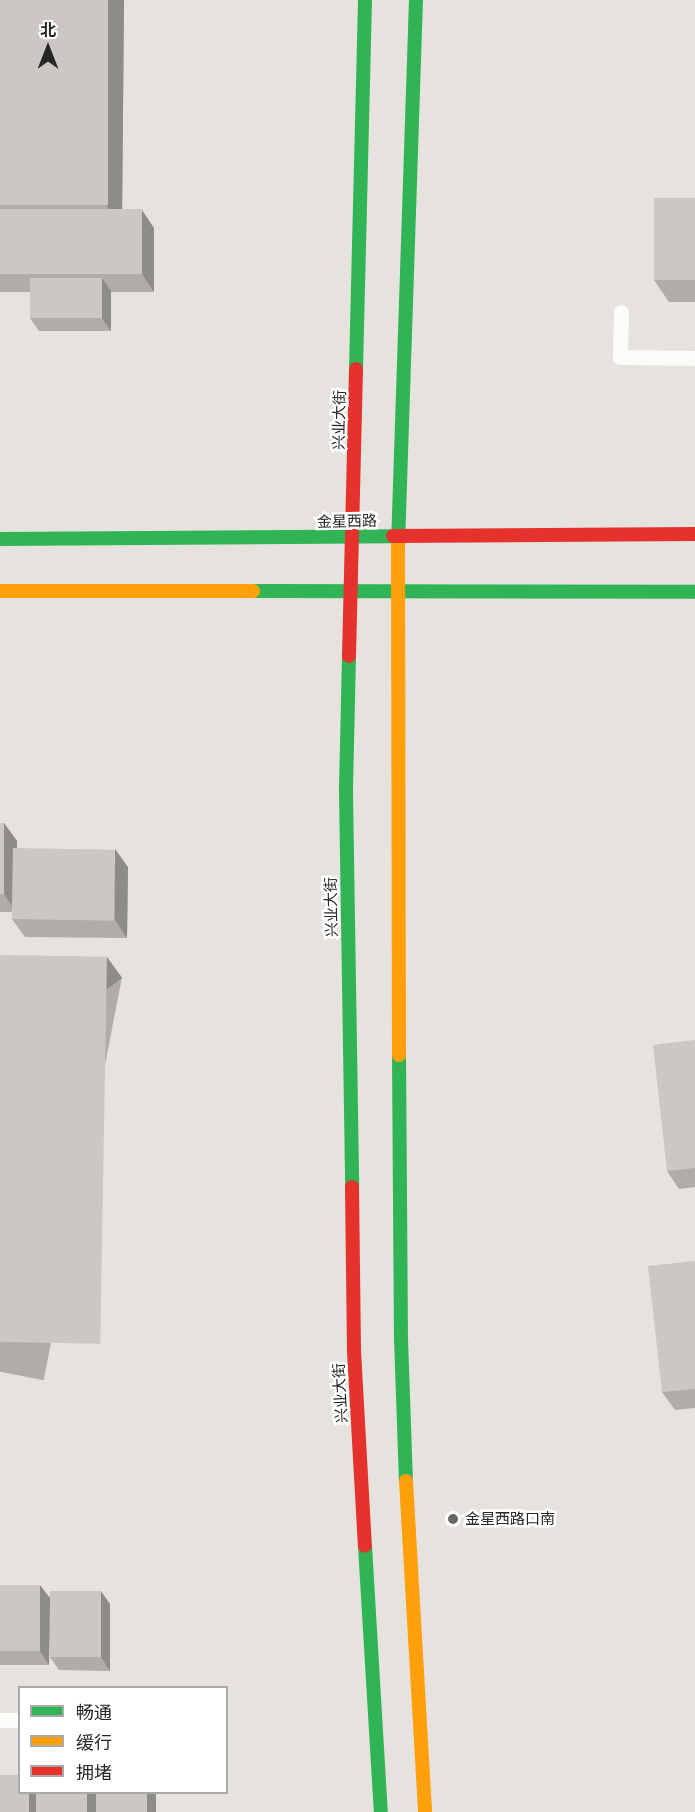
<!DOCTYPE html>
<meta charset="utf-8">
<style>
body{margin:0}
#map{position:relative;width:695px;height:1812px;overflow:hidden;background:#e6e2dd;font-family:Manrope,"Noto Sans SC",sans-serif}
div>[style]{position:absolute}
.lane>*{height:15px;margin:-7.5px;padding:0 7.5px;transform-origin:7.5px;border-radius:7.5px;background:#fbfbfa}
.fast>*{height:14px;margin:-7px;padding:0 7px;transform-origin:7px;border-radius:7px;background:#30b455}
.slow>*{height:14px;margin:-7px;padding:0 7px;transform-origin:7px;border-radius:7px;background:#ff9f0a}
.jam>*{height:14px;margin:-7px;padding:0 7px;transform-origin:7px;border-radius:7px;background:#e5322d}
.wall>*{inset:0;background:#afaca9;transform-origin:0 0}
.shaded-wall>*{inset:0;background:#8e8c89;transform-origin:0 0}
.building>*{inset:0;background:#cbc8c4;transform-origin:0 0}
.dots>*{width:16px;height:16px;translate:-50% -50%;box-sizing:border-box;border:3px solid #fff;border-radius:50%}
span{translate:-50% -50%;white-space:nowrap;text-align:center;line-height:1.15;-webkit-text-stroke:5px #fff;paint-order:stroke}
.street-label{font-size:15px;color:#272727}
.poi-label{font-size:15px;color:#272727}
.left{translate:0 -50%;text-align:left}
.legend{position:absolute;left:18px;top:1686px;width:210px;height:108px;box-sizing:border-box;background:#fff;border:2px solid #a9a9a9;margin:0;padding:8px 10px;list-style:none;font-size:18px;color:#272727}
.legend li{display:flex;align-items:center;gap:12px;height:30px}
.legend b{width:30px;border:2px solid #a9a9a9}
.north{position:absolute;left:18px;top:18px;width:60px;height:60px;-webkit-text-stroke:4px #fff;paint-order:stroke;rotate:0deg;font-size:16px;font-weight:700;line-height:24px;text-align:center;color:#272727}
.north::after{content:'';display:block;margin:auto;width:21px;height:27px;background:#272727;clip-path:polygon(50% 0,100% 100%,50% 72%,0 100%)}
</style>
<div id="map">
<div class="lane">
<i style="left:621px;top:312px;width:45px;rotate:91.3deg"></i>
<i style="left:620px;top:357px;width:75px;rotate:0.8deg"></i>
<i style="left:0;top:1720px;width:20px"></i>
</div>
<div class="fast">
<i style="left:356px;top:369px;width:369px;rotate:-88.6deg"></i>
<i style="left:0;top:539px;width:393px;rotate:-0.4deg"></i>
<i style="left:398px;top:545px;width:545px;rotate:-88.11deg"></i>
<i style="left:253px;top:591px;width:442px;rotate:0.1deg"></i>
<i style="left:349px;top:656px;width:136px;rotate:91.3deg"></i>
<i style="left:346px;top:792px;width:395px;rotate:89.1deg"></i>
<i style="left:399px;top:1055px;width:284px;rotate:89.6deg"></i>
<i style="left:401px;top:1339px;width:142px;rotate:88deg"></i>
<i style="left:365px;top:1546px;width:266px;rotate:86.6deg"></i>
</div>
<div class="slow">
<i style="left:398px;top:545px;width:510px;rotate:89.89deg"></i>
<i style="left:0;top:591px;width:253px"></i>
<i style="left:406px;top:1481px;width:332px;rotate:86.7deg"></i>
</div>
<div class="jam">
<i style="left:393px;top:536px;width:302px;rotate:-0.4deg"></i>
<i style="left:349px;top:656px;width:287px;rotate:-88.6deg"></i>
<i style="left:352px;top:1187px;width:164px;rotate:89.3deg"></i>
<i style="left:354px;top:1351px;width:195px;rotate:86.8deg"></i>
</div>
<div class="wall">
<i style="clip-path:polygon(0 0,124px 0,122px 209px,154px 228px,154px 292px,111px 292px,111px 331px,39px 331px,30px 318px,30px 292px,0 292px)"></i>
<i style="clip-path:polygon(695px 198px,695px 302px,669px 302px,654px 280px)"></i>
<i style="clip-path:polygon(0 823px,4px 823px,17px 841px,17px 848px,128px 867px,127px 938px,25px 937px,12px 919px,12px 912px,0 912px)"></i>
<i style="left:0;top:955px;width:124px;height:409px;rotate:11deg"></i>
<i style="clip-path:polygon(695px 1040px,695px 1187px,679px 1189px,667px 1171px)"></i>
<i style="clip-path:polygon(695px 1261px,695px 1408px,675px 1410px,662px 1392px)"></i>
<i style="clip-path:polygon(0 1585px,50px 1598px,49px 1665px,0 1665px)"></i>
<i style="clip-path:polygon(110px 1604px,110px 1671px,59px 1670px,50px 1657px)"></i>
</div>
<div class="shaded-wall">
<i style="clip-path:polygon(108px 0,124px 0,122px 228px,107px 206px)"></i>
<i style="clip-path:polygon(142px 210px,154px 228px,154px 292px,142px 274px)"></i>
<i style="clip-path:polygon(102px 278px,111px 291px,111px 331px,102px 318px)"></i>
<i style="clip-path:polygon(4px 823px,17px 841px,16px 912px,4px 894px)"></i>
<i style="clip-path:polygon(115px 849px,128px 867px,127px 938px,115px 920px)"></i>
<i style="left:107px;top:957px;width:26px;height:387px;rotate:54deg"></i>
<i style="clip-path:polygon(40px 1585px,50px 1598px,49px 1665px,40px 1651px)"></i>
<i style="clip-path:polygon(101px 1591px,110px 1604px,110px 1671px,101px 1657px)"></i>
<i style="left:29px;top:1792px;width:9px;height:20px"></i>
<i style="left:87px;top:1792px;width:9px;height:20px"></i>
<i style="left:147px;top:1792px;width:9px;height:20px"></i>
</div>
<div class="building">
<i style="left:0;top:0;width:108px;height:205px"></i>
<i style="left:654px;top:198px;width:41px;height:82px"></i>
<i style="left:0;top:209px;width:142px;height:65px"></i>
<i style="left:30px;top:278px;width:72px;height:40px"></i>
<i style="left:0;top:823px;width:4px;height:71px"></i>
<i style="left:13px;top:848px;width:102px;height:71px;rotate:1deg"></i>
<i style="left:0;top:955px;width:107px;height:387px;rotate:1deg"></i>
<i style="clip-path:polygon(695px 1040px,695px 1168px,667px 1171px,653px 1045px)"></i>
<i style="clip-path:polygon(695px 1261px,695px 1389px,662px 1392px,648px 1266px)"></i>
<i style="left:0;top:1585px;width:40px;height:66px"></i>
<i style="left:50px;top:1591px;width:51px;height:66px"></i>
<i style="clip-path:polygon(0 1775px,20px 1775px,20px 1792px,29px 1792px,29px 1812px,0 1812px)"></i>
<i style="left:36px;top:1792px;width:51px;height:20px"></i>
<i style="left:96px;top:1792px;width:51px;height:20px"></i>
</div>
<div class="dots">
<i style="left:453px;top:1519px;background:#6a6867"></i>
</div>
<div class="street-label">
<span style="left:339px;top:420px;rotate:-89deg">兴业大街</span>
<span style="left:347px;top:521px;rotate:-1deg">金星西路</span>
<span style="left:331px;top:907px;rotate:-91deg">兴业大街</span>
<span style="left:340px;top:1393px;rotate:-93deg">兴业大街</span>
</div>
<div class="poi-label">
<span class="left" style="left:465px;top:1519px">金星西路口南</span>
</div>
<ul class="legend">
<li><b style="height:8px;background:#30b455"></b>畅通</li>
<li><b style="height:8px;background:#ff9f0a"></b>缓行</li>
<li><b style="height:8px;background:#e5322d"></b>拥堵</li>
</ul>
<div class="north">北</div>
</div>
